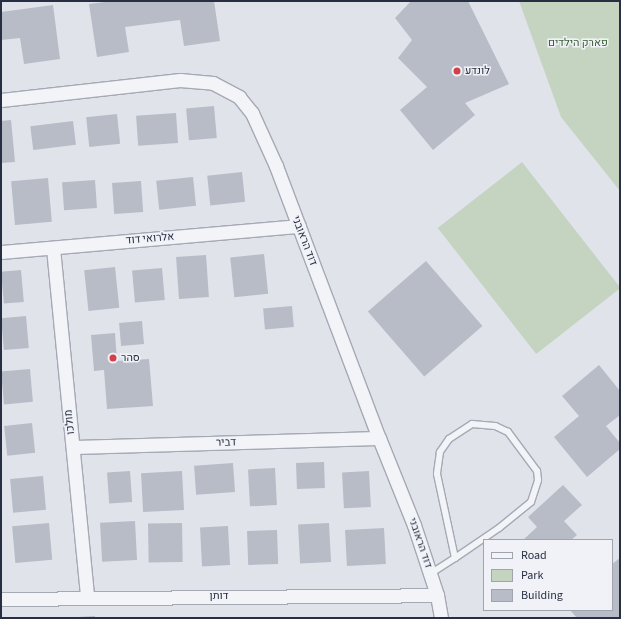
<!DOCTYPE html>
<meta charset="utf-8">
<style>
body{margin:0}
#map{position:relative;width:621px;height:619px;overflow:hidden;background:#e0e3ea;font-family:"Source Sans 3",Heebo,sans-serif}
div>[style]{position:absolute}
.green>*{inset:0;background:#c4d4c1;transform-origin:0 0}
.building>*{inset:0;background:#b7bcc7;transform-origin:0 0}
.roads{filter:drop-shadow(1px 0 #a5a9b4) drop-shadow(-1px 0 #a5a9b4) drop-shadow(0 1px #a5a9b4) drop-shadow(0 -1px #a5a9b4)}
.lane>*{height:6px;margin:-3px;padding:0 3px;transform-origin:3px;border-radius:3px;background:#f3f4f8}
.street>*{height:13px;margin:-6.5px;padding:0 6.5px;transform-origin:6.5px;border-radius:6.5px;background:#f3f4f8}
.dots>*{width:11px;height:11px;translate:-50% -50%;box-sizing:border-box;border:2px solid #f0f2f7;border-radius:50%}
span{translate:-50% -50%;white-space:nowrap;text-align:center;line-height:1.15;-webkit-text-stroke:3px #f0f2f7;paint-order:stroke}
.park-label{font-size:11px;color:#395e35}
.poi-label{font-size:11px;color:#282f42}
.left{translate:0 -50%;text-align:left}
.street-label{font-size:11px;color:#282f42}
.frame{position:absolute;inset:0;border:2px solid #282f42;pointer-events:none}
.legend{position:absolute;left:483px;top:539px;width:130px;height:72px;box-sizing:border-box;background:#f0f2f7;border:1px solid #a0a4af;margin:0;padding:5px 7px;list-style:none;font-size:12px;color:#282f42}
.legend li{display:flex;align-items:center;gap:8px;height:20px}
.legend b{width:20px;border:1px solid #a0a4af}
</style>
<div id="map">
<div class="green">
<i style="clip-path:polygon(519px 1px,620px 1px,620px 191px,561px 117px)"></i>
<i style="left:522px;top:162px;width:160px;height:107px;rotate:52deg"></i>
</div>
<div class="building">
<i style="clip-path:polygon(113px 1px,214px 1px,220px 41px,184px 46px,180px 20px,125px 27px,129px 52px,97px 57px,89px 4px)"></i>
<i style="clip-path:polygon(411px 1px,468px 1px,509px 84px,465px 103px,475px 115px,433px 150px,400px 110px,427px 87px,398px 58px,412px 40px,395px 18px)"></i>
<i style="clip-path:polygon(53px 5px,60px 59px,24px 64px,20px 38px,1px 40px,1px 12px)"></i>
<i style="left:214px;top:106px;width:32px;height:28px;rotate:85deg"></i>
<i style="left:176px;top:113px;width:30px;height:40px;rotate:86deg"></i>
<i style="left:117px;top:114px;width:30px;height:31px;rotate:84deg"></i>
<i style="clip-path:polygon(11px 120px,15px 162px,1px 163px,1px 121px)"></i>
<i style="left:73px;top:121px;width:24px;height:43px;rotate:83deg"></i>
<i style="left:242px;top:172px;width:30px;height:35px;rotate:84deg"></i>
<i style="left:193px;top:177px;width:29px;height:37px;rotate:84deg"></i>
<i style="left:48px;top:178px;width:44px;height:37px;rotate:85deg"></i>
<i style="left:95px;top:180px;width:28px;height:33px;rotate:86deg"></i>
<i style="left:141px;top:181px;width:31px;height:29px;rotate:86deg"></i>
<i style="left:264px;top:254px;width:40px;height:34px;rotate:84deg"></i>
<i style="left:206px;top:255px;width:42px;height:30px;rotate:86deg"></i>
<i style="left:426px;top:261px;width:86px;height:77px;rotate:49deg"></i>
<i style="left:115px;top:267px;width:41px;height:31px;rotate:84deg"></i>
<i style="left:162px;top:268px;width:32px;height:30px;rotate:85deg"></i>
<i style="left:21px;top:270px;width:32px;height:20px;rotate:85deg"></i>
<i style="left:292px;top:306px;width:21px;height:29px;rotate:85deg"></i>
<i style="left:26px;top:316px;width:32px;height:25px;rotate:85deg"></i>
<i style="left:142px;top:321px;width:23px;height:23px;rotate:85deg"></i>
<i style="clip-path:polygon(115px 333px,117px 361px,149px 359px,153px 406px,107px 409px,104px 370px,94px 371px,91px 335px)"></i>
<i style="clip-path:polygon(599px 365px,620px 391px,620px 415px,606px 426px,620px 443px,620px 449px,587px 477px,554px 437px,579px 416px,562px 396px)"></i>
<i style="left:30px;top:369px;width:33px;height:29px;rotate:85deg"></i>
<i style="left:32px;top:423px;width:30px;height:28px;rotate:84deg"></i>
<i style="left:324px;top:462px;width:26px;height:28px;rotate:88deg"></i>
<i style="left:233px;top:463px;width:29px;height:39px;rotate:86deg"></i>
<i style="left:275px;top:468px;width:37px;height:27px;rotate:87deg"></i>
<i style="left:130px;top:471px;width:31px;height:23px;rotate:86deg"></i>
<i style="left:182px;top:471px;width:39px;height:41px;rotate:87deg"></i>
<i style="left:369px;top:471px;width:36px;height:27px;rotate:87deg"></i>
<i style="left:43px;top:476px;width:34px;height:33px;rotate:85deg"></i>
<i style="clip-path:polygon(563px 485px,582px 505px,564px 521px,577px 535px,571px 540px,523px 540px,537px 527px,528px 517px)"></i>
<i style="left:135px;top:521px;width:39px;height:35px;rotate:87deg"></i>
<i style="left:49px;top:523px;width:37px;height:37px;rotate:85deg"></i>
<i style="left:182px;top:523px;width:39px;height:34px;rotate:89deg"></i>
<i style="left:329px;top:523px;width:39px;height:31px;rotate:87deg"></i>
<i style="left:228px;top:526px;width:39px;height:28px;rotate:87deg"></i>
<i style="left:384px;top:528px;width:36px;height:39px;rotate:87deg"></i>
<i style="left:277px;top:530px;width:34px;height:30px;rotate:88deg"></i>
<i style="clip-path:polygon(620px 558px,620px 618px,577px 618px,570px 610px,612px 610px,612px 564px)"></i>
<i style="clip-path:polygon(95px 616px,95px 618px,78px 618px,78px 617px)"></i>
</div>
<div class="roads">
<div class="lane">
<i style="left:430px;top:574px;width:30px;rotate:-33deg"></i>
<i style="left:455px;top:558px;width:53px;rotate:-34.3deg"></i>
<i style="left:499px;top:528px;width:41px;rotate:-39.1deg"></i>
<i style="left:531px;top:502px;width:23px;rotate:-72deg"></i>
<i style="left:538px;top:480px;width:9px;rotate:-96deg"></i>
<i style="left:537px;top:471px;width:49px;rotate:-126.6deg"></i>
<i style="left:508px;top:432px;width:14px;rotate:-155deg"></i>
<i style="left:495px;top:426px;width:23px;rotate:-175deg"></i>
<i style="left:472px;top:424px;width:27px;rotate:147deg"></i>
<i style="left:449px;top:439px;width:16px;rotate:125deg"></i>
<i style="left:440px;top:452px;width:22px;rotate:98deg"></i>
<i style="left:437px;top:474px;width:86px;rotate:77.9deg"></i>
</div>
<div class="street">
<i style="left:1px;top:100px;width:180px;rotate:-6.4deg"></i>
<i style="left:180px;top:80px;width:33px;rotate:5deg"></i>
<i style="left:213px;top:83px;width:30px;rotate:28deg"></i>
<i style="left:239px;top:97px;width:21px;rotate:51deg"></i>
<i style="left:252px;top:113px;width:58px;rotate:65.6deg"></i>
<i style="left:276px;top:166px;width:291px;rotate:69.3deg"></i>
<i style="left:379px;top:438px;width:94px;rotate:68.1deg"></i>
<i style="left:414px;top:525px;width:74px;rotate:71.8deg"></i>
<i style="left:437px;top:595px;width:23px;rotate:80deg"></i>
<i style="left:53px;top:248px;width:351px;rotate:84.4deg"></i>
<i style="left:1px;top:252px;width:299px;rotate:-5deg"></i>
<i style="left:73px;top:447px;width:306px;rotate:-1.7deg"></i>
<i style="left:1px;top:599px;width:436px;rotate:-0.5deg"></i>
</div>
</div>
<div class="dots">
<i style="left:457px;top:71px;background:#d4404a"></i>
<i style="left:113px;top:358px;background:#d4404a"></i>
</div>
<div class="park-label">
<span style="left:578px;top:43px">פארק הילדים</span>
</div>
<div class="poi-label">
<span class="left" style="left:465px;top:71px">לונדע</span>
<span class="left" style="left:121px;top:358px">סהר</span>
</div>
<div class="street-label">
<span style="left:150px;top:239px;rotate:-5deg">אלרואי דוד</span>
<span style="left:304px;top:241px;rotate:69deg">דוד הראובני</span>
<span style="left:70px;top:422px;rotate:-96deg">מולכו</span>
<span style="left:226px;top:443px;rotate:-2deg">דביר</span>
<span style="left:420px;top:543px;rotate:71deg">דוד הראובני</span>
<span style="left:219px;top:596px">דותן</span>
</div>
<div class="frame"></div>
<ul class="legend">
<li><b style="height:5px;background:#f3f4f8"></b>Road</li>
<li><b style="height:11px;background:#c4d4c1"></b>Park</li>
<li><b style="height:11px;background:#b7bcc7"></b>Building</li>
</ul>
</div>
